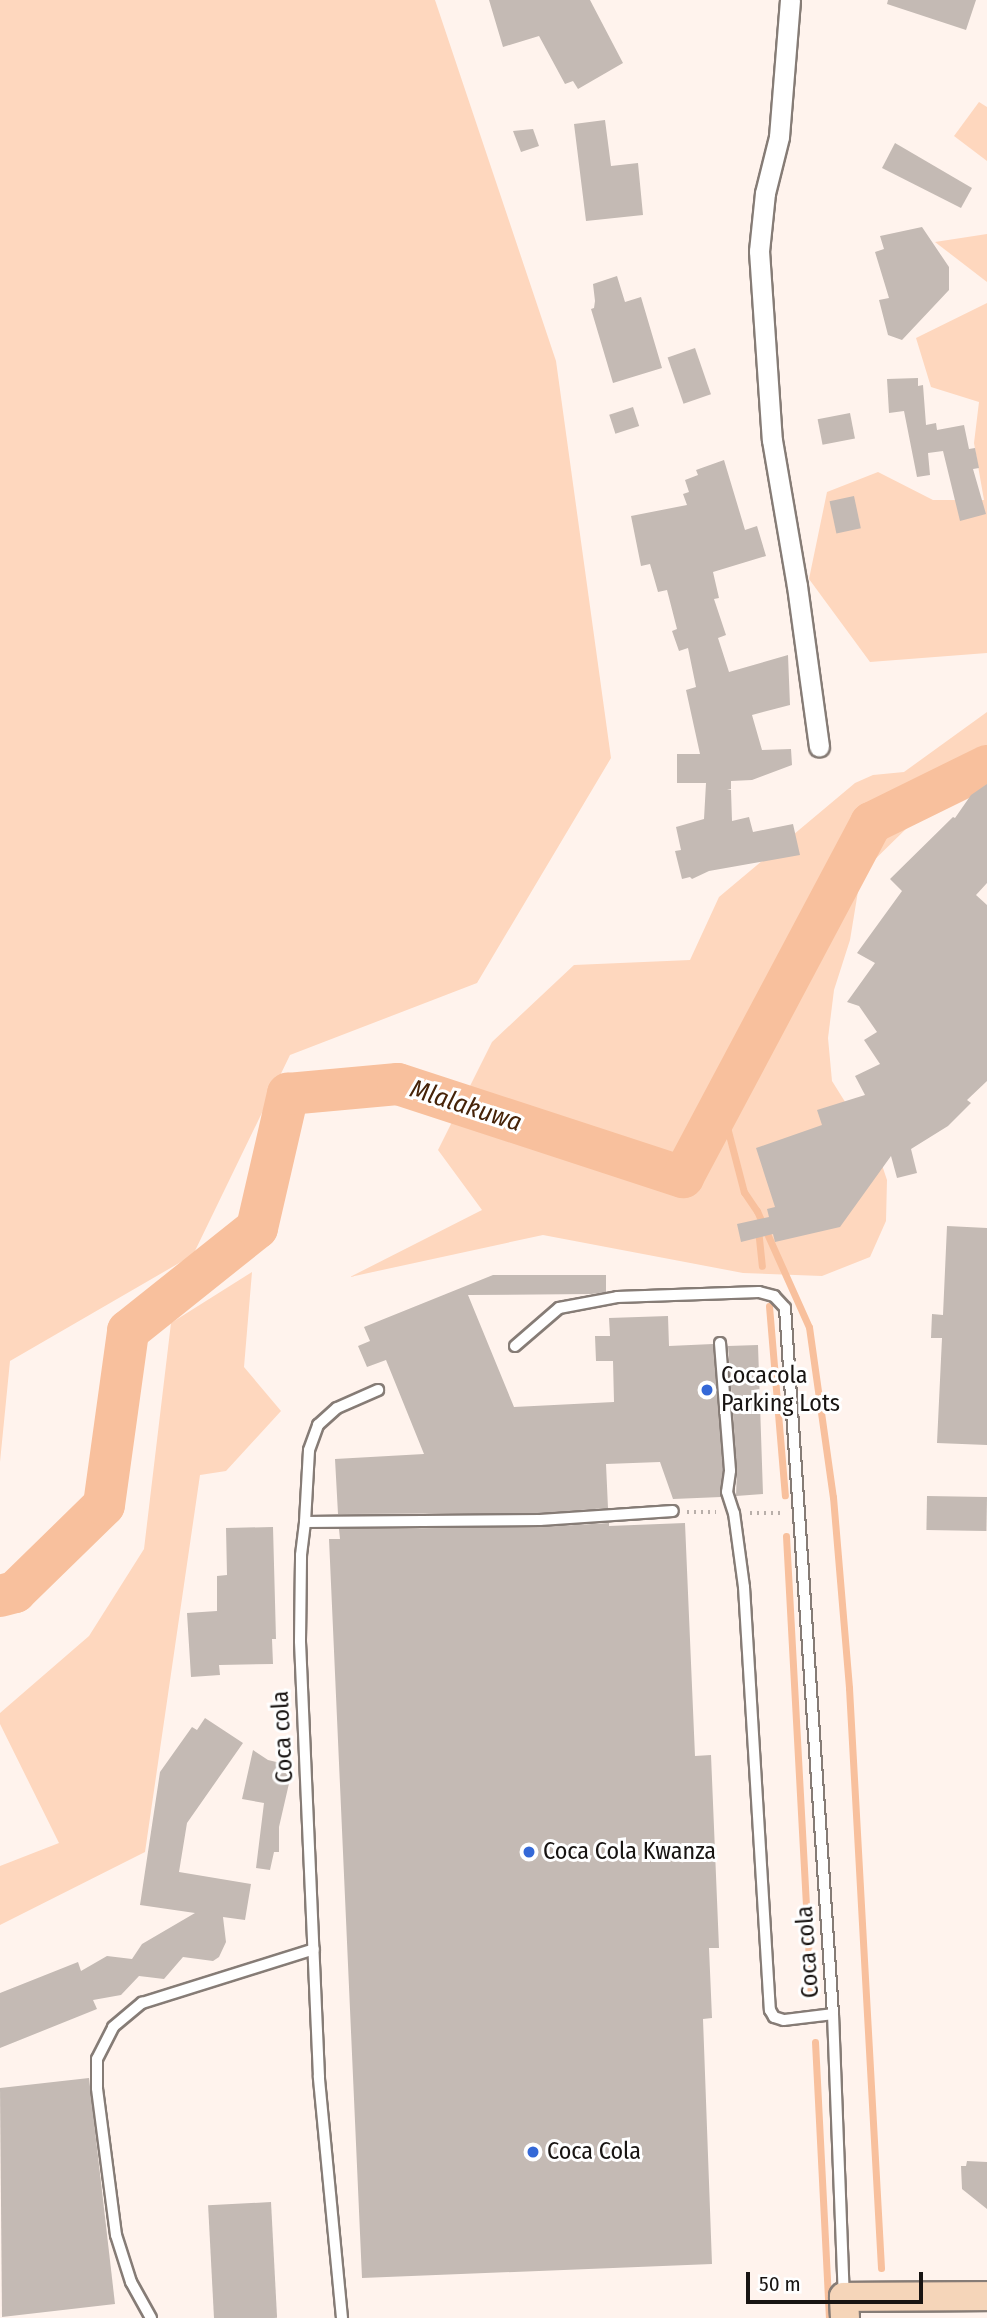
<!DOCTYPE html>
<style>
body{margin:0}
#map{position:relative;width:987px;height:2318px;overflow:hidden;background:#fff3ed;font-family:"Fira Sans Condensed",sans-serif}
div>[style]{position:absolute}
.green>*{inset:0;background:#fed7be}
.stream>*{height:7px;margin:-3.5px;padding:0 3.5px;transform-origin:3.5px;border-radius:3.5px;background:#f8c09d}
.river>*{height:42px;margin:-21px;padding:0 21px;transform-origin:21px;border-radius:21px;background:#f8c09d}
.building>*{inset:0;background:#c4bab4;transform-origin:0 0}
.path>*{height:4.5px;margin-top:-2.25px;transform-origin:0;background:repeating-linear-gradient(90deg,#b9afaa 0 2px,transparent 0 7px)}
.roads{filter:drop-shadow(2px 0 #867c76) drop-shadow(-2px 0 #867c76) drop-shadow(0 2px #867c76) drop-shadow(0 -2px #867c76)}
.lane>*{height:10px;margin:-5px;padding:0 5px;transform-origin:5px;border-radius:5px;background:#fff}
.street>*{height:19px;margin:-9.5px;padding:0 9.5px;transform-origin:9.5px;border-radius:9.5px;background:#fff}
.secondary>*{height:28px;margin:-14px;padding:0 14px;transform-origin:14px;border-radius:14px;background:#f5d5b9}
.dots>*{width:19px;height:19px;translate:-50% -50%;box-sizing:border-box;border:4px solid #fff;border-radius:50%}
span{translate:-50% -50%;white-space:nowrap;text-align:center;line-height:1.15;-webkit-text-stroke:6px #fff;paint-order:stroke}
.poi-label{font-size:24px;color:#181412}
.left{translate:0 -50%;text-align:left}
.street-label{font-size:24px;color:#181412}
.water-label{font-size:26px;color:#462308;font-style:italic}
.scale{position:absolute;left:746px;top:2272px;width:177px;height:32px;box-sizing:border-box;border:4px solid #181412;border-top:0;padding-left:9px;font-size:21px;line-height:24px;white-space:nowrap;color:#181412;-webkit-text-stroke:5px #fff;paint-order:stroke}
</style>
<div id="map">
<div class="green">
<i style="clip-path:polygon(0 0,435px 0,556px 361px,611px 758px,477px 983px,290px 1055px,193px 1255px,10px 1361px,0 1462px)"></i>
<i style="clip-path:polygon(979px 102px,987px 107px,987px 161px,954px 136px)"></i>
<i style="clip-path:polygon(987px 234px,987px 282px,935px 242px)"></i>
<i style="clip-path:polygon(987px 303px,987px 653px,870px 662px,809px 579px,827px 492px,878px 472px,933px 500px,984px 500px,974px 443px,979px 402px,931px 387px,916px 338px)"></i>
<i style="clip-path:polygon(987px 712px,987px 771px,959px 787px,911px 824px,861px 873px,850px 940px,834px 990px,828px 1038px,832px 1081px,879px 1156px,887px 1180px,886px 1221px,870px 1257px,822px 1276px,743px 1273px,543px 1235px,350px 1277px,482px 1210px,438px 1150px,492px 1042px,574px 965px,690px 960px,719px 897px,855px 783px,873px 775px,904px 772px)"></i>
<i style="clip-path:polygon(252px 1272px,244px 1367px,281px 1411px,226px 1471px,200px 1475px,145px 1852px,0 1925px,0 1866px,59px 1843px,0 1724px,0 1713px,89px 1636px,144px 1549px,171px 1323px)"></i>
</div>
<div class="stream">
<i style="left:721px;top:1104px;width:91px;rotate:75.4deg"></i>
<i style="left:744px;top:1192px;width:23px;rotate:56deg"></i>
<i style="left:757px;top:1211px;width:127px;rotate:65.9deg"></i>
<i style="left:809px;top:1327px;width:172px;rotate:82deg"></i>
<i style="left:833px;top:1497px;width:192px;rotate:85.2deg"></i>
<i style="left:849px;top:1688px;width:581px;rotate:86.84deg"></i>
<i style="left:758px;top:1229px;width:37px;rotate:84deg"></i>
<i style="left:769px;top:1306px;width:190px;rotate:85.2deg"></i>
<i style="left:786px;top:1536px;width:458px;rotate:86.9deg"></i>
<i style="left:815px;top:2042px;width:276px;rotate:87.1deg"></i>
</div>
<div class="river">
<i style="left:0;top:1596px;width:16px;rotate:-15deg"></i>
<i style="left:15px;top:1592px;width:124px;rotate:-44.3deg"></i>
<i style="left:104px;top:1505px;width:176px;rotate:-82.1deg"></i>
<i style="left:128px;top:1331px;width:165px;rotate:-38.6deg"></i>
<i style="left:257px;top:1228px;width:138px;rotate:-77deg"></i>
<i style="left:288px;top:1094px;width:110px;rotate:-5.2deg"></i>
<i style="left:398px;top:1084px;width:300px;rotate:18.1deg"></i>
<i style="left:683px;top:1177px;width:401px;rotate:-62deg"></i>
<i style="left:871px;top:823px;width:129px;rotate:-26.2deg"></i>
</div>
<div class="building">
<i style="clip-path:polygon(489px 0,590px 0,623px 63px,578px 89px,573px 81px,565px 84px,539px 36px,503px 47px)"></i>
<i style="clip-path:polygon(888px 0,976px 0,966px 30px,887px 4px)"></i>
<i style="clip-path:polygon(605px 120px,611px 166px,638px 163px,643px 215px,586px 221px,574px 124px)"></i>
<i style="clip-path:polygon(533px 129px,539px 146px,521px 152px,513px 131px)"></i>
<i style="clip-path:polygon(895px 143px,972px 188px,961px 208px,882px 168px)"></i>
<i style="clip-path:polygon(922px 227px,949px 267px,949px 290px,902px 340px,888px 335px,879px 300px,889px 298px,875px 252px,884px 249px,880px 236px)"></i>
<i style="clip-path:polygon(617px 276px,625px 302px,641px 297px,662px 368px,613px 383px,591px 309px,594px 308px,595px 301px,593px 284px)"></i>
<i style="left:695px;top:348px;width:49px;height:29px;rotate:71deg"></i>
<i style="clip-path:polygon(918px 378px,918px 386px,923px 385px,926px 425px,936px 423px,937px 430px,964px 425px,969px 449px,975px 448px,979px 468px,973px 469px,986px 514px,960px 521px,943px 451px,928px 453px,930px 475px,917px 477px,904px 411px,889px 413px,887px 379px)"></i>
<i style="left:633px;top:407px;width:20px;height:25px;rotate:72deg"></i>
<i style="left:850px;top:413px;width:26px;height:33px;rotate:79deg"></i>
<i style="clip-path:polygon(724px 460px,745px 530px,757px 526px,766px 556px,713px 572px,719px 598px,714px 599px,726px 635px,718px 638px,729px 672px,788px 655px,790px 705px,752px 715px,762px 750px,791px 749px,792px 765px,752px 780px,731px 781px,731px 789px,727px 790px,731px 790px,732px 821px,749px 817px,753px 832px,793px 824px,800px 855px,709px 871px,692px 879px,690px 877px,682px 879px,675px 851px,681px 850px,676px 827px,704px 819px,706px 783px,677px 783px,677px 754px,700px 754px,686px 690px,696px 687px,688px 648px,679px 651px,672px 631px,677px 629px,667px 590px,658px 592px,650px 564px,641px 566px,631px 516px,687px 505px,683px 494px,689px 492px,685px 480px,698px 475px,696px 470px)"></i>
<i style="left:854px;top:496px;width:33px;height:25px;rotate:78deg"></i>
<i style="clip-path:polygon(987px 784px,987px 883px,976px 895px,987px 905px,987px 1081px,967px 1100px,971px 1103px,948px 1126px,911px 1149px,917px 1173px,897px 1178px,891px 1156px,840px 1227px,775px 1242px,773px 1234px,741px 1242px,737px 1224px,769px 1217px,767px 1209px,775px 1207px,756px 1148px,822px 1125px,817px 1110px,865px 1095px,855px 1076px,880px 1064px,864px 1040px,877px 1032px,859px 1006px,847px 1002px,875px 963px,857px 953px,902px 891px,890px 879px,953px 817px,955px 818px,971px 795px)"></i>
<i style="clip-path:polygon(947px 1226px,987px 1228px,987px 1445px,937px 1443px,942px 1338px,931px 1338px,932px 1314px,943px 1315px)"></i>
<i style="clip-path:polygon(493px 1275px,606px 1275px,606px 1292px,591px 1294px,468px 1295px,514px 1407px,614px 1402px,613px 1361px,596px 1361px,595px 1336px,610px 1336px,609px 1318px,668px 1316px,669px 1346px,713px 1344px,723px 1471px,721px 1497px,673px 1499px,660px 1462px,606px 1464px,608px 1508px,540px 1513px,338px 1514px,335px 1459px,424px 1454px,386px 1360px,367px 1367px,358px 1346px,370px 1341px,364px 1327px)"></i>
<i style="clip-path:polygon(758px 1345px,763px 1494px,736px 1496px,737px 1470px,728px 1346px)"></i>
<i style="left:927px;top:1496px;width:60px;height:34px;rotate:1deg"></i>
<i style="clip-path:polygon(609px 1523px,609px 1526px,685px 1523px,695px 1756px,711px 1755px,719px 1948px,709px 1948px,712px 2018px,703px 2019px,712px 2264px,362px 2278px,329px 1539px,340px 1539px,339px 1529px,540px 1527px)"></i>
<i style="clip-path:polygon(273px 1527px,276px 1639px,272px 1639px,273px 1664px,219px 1665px,220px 1675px,191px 1677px,187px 1613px,217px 1611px,217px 1576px,227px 1575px,226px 1528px)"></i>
<i style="clip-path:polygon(205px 1718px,243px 1743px,187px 1823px,179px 1872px,251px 1884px,245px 1920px,223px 1917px,226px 1942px,219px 1957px,213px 1961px,183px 1957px,164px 1979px,139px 1976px,121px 1995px,93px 2000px,97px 2009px,0 2048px,0 1993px,78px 1962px,81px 1971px,107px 1956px,132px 1959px,142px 1944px,195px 1913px,140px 1905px,160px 1772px,192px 1727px,197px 1730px)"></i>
<i style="clip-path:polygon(253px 1750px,268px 1760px,293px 1766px,279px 1827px,279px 1852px,274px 1852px,270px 1870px,256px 1868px,264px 1803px,242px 1799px)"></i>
<i style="clip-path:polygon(89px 2078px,115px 2304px,2px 2317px,0 2088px)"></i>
<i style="clip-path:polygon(967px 2161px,987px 2162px,987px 2209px,962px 2189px,961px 2166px,966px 2166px)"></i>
<i style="left:271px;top:2202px;width:116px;height:63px;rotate:87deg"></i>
</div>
<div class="path">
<i style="left:687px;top:1512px;width:29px"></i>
<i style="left:750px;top:1513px;width:33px"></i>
</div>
<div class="roads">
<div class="lane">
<i style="left:720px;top:1343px;width:128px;rotate:85.5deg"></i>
<i style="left:730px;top:1471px;width:21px;rotate:98deg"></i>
<i style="left:727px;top:1492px;width:22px;rotate:72deg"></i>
<i style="left:734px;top:1513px;width:75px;rotate:82.3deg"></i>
<i style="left:744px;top:1587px;width:424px;rotate:86.5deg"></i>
<i style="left:770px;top:2010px;width:8px;rotate:60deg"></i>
<i style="left:774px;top:2017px;width:10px;rotate:17deg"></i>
<i style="left:784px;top:2020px;width:49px;rotate:-7deg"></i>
<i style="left:515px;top:1346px;width:58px;rotate:-40.8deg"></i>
<i style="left:559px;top:1308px;width:59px;rotate:-10.7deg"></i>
<i style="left:617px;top:1297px;width:142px;rotate:-2deg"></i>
<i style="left:759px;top:1292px;width:16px;rotate:15deg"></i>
<i style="left:774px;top:1296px;width:16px;rotate:47deg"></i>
<i style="left:785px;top:1308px;width:708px;rotate:86.11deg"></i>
<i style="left:833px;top:2014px;width:282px;rotate:87.8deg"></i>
<i style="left:305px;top:1522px;width:72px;rotate:-86.8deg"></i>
<i style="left:309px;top:1450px;width:27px;rotate:-70deg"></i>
<i style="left:318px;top:1425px;width:25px;rotate:-42deg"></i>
<i style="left:337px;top:1408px;width:45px;rotate:-23.7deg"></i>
<i style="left:151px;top:2318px;width:41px;rotate:-119.1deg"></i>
<i style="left:131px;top:2282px;width:49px;rotate:-107.7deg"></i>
<i style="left:116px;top:2235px;width:148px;rotate:-97.4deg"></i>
<i style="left:97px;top:2088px;width:29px;rotate:-90deg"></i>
<i style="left:97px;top:2059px;width:36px;rotate:-63deg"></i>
<i style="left:113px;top:2027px;width:38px;rotate:-40deg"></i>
<i style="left:142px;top:2003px;width:180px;rotate:-17.4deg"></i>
<i style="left:342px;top:2318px;width:242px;rotate:-95.5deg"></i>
<i style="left:319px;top:2077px;width:436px;rotate:-92.5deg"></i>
<i style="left:300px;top:1641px;width:86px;rotate:-89.3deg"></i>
<i style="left:301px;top:1555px;width:33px;rotate:-83deg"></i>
<i style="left:305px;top:1522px;width:235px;rotate:-0.5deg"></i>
<i style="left:540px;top:1520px;width:133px;rotate:-3.9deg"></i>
</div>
<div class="street">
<i style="left:790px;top:0;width:137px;rotate:94.6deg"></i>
<i style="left:779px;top:137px;width:58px;rotate:104deg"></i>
<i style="left:765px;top:193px;width:58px;rotate:95.9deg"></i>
<i style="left:759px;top:251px;width:189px;rotate:86.1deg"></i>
<i style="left:772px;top:440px;width:148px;rotate:80.3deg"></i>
<i style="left:797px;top:586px;width:162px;rotate:82.2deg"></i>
</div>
<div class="secondary">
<i style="left:845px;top:2318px;width:21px;rotate:-93deg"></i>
<i style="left:844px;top:2297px;width:143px;rotate:-0.4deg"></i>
</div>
</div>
<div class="dots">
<i style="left:707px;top:1390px;background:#3468d7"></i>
<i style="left:529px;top:1852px;background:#3468d7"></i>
<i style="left:533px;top:2152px;background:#3468d7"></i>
</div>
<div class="poi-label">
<span class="left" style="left:721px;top:1390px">Cocacola<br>Parking Lots</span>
<span class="left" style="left:543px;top:1852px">Coca Cola Kwanza</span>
<span class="left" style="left:547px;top:2152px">Coca Cola</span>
</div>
<div class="street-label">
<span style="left:283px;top:1737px;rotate:-93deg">Coca cola</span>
<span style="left:808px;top:1952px;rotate:-94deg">Coca cola</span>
</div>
<div class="water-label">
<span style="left:466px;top:1106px;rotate:18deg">Mlalakuwa</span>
</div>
<div class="scale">50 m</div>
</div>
